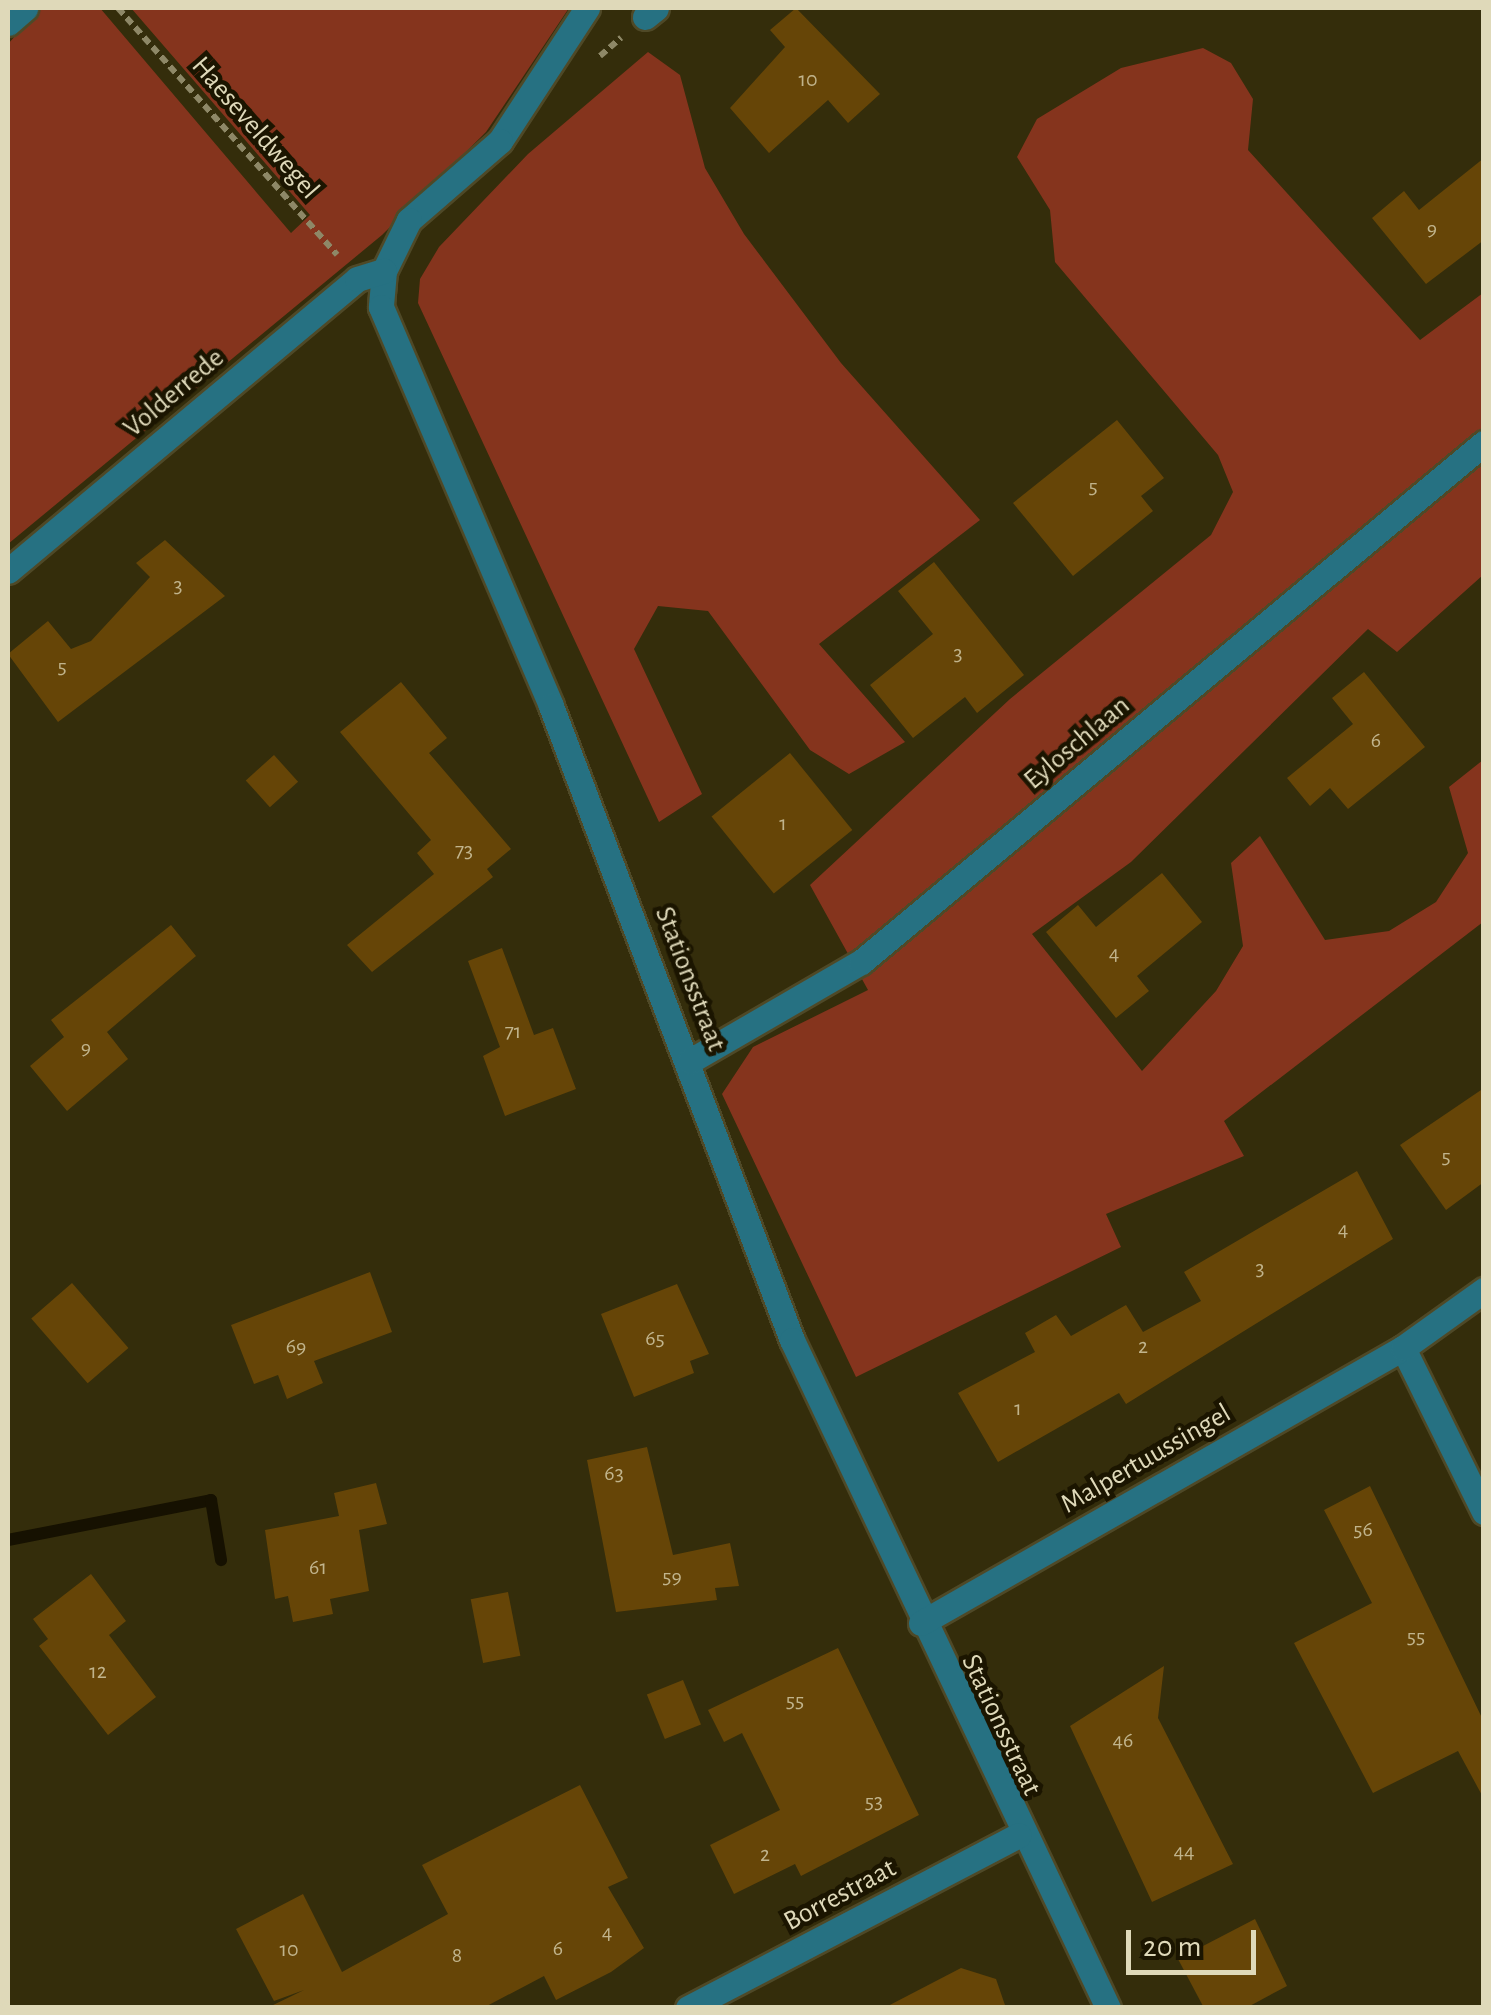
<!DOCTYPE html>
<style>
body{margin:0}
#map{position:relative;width:1491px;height:2015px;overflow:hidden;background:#342d0b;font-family:"Alegreya Sans",sans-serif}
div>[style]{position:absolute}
.green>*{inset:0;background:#85341d}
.stream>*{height:12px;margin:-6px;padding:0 6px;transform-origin:6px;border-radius:6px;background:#161101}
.building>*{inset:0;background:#664507;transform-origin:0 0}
.path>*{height:6px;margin-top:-3px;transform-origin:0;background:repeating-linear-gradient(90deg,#8e8867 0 8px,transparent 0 13px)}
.roads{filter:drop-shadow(2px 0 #4f4927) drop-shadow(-2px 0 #4f4927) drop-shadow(0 2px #4f4927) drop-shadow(0 -2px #4f4927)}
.minor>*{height:25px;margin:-12.5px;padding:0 12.5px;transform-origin:12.5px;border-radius:12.5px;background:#267182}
span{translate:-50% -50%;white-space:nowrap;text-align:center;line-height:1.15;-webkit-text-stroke:9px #1b1500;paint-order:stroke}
.number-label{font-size:22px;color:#c1b48c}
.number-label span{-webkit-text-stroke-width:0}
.street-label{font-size:28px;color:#dfd9b9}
.frame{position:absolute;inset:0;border:10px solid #dfd9b9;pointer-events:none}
.scale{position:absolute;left:1126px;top:1930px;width:130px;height:45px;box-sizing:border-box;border:5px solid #dfd9b9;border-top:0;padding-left:12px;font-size:30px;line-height:35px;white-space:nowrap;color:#dfd9b9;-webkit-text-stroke:8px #1b1500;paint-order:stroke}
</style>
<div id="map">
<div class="green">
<i style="clip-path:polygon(40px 8px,100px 8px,291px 233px,310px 215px,131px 8px,569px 8px,486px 132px,382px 235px,8px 544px,8px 44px)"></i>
<i style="clip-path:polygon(1203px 48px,1231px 63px,1253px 99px,1248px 150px,1420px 340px,1483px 293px,1483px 575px,1397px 652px,1368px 629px,1131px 862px,1032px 934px,1142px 1071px,1216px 991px,1243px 946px,1231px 863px,1260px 836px,1325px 940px,1389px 931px,1436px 902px,1468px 853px,1449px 787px,1483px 760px,1483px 922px,1224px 1121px,1244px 1156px,1106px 1214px,1121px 1247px,856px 1377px,722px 1094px,753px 1047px,868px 990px,810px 885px,1010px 699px,1211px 535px,1233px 492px,1218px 455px,1055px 262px,1050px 210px,1017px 157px,1037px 119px,1121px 68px)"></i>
<i style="clip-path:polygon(648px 52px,680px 75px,705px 168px,744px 234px,841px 363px,980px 520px,819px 644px,905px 742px,849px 774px,810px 750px,708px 611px,658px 606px,634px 649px,702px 794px,659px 822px,418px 303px,420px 279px,439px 247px,528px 154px)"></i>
</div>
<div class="stream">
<i style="left:8px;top:1540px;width:207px;rotate:-11.1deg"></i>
<i style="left:211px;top:1500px;width:61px;rotate:80.5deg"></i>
</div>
<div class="building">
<i style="clip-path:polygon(796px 8px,880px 94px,848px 123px,828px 100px,769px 153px,730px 108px,785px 47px,770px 30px)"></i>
<i style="clip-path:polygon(1484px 158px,1484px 240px,1426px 284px,1372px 218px,1404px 191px,1419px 210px)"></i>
<i style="clip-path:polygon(1117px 420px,1164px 478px,1141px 496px,1153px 511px,1073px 576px,1013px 503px)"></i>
<i style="clip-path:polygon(165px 540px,225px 596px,58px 722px,8px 654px,48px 621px,71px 649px,91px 641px,150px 577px,136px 563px)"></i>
<i style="clip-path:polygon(934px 562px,1024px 675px,977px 713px,965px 697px,913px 738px,870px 685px,933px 634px,898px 591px)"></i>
<i style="clip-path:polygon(1364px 672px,1425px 747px,1348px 809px,1330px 788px,1310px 806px,1287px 778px,1353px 724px,1332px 698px)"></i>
<i style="clip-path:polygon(401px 682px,447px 738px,429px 753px,511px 849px,487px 869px,493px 877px,372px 972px,347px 945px,434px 874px,417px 853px,431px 840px,340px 732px)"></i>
<i style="left:790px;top:753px;width:99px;height:101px;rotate:51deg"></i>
<i style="left:274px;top:755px;width:36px;height:38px;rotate:48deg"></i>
<i style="clip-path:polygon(1162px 873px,1202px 922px,1137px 976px,1149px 991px,1116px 1018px,1046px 932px,1078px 905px,1096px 927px)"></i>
<i style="clip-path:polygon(171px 925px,196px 956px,107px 1032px,128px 1059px,67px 1111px,30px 1066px,64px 1037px,51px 1020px)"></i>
<i style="clip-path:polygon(502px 948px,534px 1035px,553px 1028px,576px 1089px,505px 1116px,483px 1056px,500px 1047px,468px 961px)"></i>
<i style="clip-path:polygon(1484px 1088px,1484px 1182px,1446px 1210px,1400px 1145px)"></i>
<i style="clip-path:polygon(1357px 1171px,1393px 1239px,1126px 1404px,1119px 1393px,998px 1462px,958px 1393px,1035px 1352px,1025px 1333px,1056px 1315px,1071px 1336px,1126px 1305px,1143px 1332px,1201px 1301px,1184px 1272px)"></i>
<i style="clip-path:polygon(370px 1272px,392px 1332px,314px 1361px,323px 1383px,287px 1399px,278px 1375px,254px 1384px,231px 1325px)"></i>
<i style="left:72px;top:1283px;width:86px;height:54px;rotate:49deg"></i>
<i style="clip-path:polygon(677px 1284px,709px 1354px,690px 1361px,694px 1373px,634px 1397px,601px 1314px)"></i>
<i style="clip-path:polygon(647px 1447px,673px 1555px,730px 1543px,739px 1586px,715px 1588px,717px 1600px,616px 1612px,587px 1460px)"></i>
<i style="clip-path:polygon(376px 1483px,387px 1524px,359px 1530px,369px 1591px,330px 1599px,333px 1614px,293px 1622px,288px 1596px,275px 1599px,265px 1530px,339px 1516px,334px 1493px)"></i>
<i style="clip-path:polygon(1370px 1486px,1484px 1722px,1484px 1799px,1458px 1751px,1373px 1793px,1294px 1643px,1372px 1603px,1324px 1510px)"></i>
<i style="clip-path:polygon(91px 1574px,126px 1621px,109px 1635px,156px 1697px,108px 1735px,39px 1646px,48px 1639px,33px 1619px)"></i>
<i style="left:508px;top:1592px;width:65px;height:38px;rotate:79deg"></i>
<i style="clip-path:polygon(838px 1648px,919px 1815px,801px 1876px,795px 1864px,734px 1894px,710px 1845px,780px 1810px,742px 1733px,724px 1742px,708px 1710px)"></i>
<i style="clip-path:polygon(1164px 1666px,1158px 1718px,1233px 1864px,1152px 1902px,1070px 1726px)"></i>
<i style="left:683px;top:1680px;width:48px;height:39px;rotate:68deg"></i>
<i style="clip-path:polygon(580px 1785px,628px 1878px,608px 1887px,644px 1948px,611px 1972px,556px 2000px,544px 1976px,483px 2008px,267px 2008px,304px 1990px,274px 2001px,236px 1929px,303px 1894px,342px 1972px,448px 1914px,422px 1865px)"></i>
<i style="clip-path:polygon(1255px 1919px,1287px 1986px,1246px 2008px,1204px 2008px,1178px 1959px)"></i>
<i style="clip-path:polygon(961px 1968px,996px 1979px,1006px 2008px,884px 2008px)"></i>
</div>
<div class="path">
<i style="left:118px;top:8px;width:330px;rotate:48.4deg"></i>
<i style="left:600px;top:56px;width:28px;rotate:-41deg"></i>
</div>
<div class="roads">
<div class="minor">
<i style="left:587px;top:8px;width:159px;rotate:123.2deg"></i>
<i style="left:500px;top:141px;width:121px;rotate:139deg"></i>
<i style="left:409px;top:220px;width:57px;rotate:116.1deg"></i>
<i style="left:384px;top:271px;width:36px;rotate:95deg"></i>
<i style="left:381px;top:307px;width:434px;rotate:66.9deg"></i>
<i style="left:551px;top:706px;width:678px;rotate:69.19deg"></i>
<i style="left:792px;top:1340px;width:739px;rotate:64.68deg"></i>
<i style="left:645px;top:17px;width:14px;rotate:-39deg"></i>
<i style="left:8px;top:23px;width:23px;rotate:-41deg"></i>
<i style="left:8px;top:571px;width:455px;rotate:-39.9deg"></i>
<i style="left:357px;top:279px;width:28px;rotate:-17deg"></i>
<i style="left:690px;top:1061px;width:198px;rotate:-30.1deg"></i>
<i style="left:861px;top:962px;width:811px;rotate:-39.8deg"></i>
<i style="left:1403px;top:1348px;width:183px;rotate:63.7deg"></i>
<i style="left:921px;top:1623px;width:555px;rotate:-29.71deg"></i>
<i style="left:1403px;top:1348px;width:100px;rotate:-35.6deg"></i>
<i style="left:688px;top:2008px;width:373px;rotate:-27.6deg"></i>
</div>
</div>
<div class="number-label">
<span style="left:808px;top:80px">10</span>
<span style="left:1432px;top:229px">9</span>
<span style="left:1093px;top:487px">5</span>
<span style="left:178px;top:586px">3</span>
<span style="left:958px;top:654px">3</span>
<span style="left:62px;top:667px">5</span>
<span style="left:1376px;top:741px">6</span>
<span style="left:783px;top:824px">1</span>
<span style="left:464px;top:851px">73</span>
<span style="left:1114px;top:954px">4</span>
<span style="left:513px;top:1032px">71</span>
<span style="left:86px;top:1048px">9</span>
<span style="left:1446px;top:1157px">5</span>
<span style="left:1343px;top:1230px">4</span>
<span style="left:1260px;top:1269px">3</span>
<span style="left:655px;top:1339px">65</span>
<span style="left:296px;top:1347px">69</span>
<span style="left:1143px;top:1347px">2</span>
<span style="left:1018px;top:1409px">1</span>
<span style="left:614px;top:1474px">63</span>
<span style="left:1363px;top:1530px">56</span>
<span style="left:318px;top:1568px">61</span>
<span style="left:672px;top:1577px">59</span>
<span style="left:1416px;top:1637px">55</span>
<span style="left:98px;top:1672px">12</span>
<span style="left:795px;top:1701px">55</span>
<span style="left:1123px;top:1741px">46</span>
<span style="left:874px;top:1802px">53</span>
<span style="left:1184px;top:1852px">44</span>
<span style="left:765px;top:1855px">2</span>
<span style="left:607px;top:1933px">4</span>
<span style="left:558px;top:1949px">6</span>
<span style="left:289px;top:1950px">10</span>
<span style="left:457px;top:1956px">8</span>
</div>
<div class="street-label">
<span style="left:255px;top:128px;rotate:49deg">Haeseveldwegel</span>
<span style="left:174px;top:393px;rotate:-40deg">Volderrede</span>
<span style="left:1077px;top:743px;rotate:-40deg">Eyloschlaan</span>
<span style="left:690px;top:979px;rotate:69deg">Stationsstraat</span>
<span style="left:1146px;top:1459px;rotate:-30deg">Malpertuussingel</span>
<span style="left:1001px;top:1725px;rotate:65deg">Stationsstraat</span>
<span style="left:840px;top:1895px;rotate:-28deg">Borrestraat</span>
</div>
<div class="frame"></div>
<div class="scale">20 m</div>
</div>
